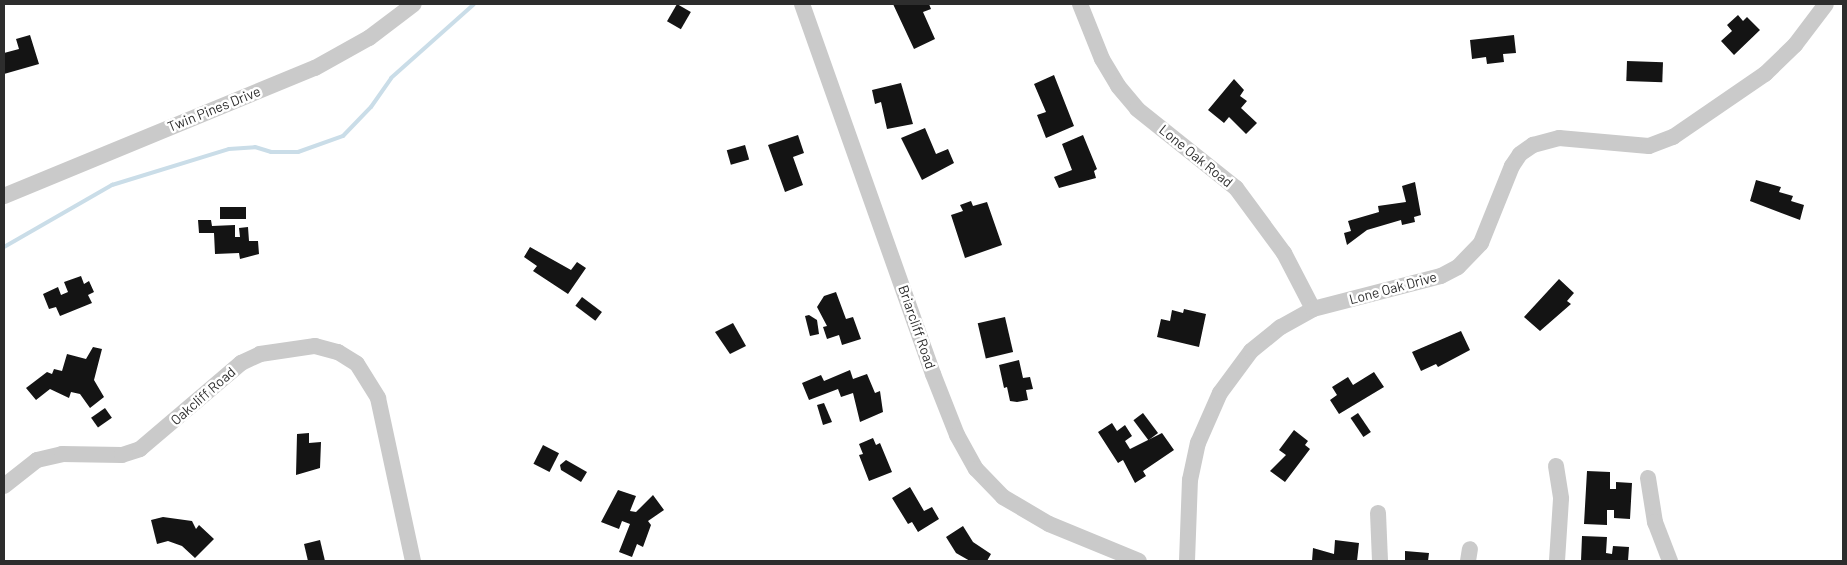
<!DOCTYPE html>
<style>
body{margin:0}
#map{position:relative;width:1847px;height:565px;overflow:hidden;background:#fff;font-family:Barlow,sans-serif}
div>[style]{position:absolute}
.stream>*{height:4px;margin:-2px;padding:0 2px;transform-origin:2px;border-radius:2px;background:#cadde8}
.building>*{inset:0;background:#141414;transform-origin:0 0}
.minor>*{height:16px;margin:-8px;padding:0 8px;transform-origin:8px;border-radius:8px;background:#cacaca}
span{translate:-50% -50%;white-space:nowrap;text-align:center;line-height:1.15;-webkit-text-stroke:5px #fff;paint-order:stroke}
.street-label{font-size:14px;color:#2d2d2d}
.frame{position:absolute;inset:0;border:5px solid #2d2d2d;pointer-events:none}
</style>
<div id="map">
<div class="stream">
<i style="left:4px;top:247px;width:125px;rotate:-29.9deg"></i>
<i style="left:112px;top:185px;width:122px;rotate:-17.1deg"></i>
<i style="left:229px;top:149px;width:26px;rotate:-4deg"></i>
<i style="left:255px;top:147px;width:17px;rotate:17deg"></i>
<i style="left:271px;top:152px;width:27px"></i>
<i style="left:298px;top:152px;width:48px;rotate:-19.6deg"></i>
<i style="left:343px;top:136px;width:40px;rotate:-46deg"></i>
<i style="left:371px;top:107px;width:35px;rotate:-55deg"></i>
<i style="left:391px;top:78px;width:111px;rotate:-41.7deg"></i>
</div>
<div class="building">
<i style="left:677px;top:4px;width:16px;height:20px;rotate:30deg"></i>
<i style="clip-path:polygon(893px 4px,929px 4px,931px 9px,923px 12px,935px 39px,914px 49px)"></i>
<i style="clip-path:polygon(1738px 15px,1743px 21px,1747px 17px,1760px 30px,1734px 55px,1721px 41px,1732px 31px,1727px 25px)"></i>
<i style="clip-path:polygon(30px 35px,39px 64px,4px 74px,4px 53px,19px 49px,16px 39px)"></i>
<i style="clip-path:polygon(1514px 35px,1516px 53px,1503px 54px,1504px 62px,1487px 64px,1486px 57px,1472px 59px,1470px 40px)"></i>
<i style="left:1627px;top:61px;width:36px;height:20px;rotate:2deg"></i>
<i style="clip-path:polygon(1054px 75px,1074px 126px,1046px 138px,1037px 115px,1046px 112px,1034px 84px)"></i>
<i style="clip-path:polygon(1234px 79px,1244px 90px,1240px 96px,1247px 101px,1241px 108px,1257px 123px,1246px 134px,1229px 117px,1224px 123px,1208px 110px)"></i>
<i style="clip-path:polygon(901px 83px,913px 124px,887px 129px,881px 102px,875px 104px,872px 90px)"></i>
<i style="clip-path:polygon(925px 128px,936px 154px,948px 149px,954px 163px,922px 180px,901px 138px)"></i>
<i style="clip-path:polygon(798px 135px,804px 153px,793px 157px,803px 185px,785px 192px,768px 145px)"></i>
<i style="clip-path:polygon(1083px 135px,1097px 169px,1094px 171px,1096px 178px,1059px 188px,1054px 177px,1072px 170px,1062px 144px)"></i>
<i style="left:745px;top:145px;width:15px;height:19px;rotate:74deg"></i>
<i style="clip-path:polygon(1756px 180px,1781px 187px,1779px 192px,1793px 196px,1791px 201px,1804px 205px,1800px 220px,1750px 201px)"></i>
<i style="clip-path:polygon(1415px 182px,1421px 215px,1414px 217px,1415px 222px,1402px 225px,1401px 220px,1367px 230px,1347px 245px,1344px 233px,1351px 231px,1348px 221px,1379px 212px,1378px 206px,1406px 202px,1402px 186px)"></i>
<i style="clip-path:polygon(971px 201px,973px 206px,987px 202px,1002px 245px,965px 258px,951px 215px,963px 211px,960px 205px)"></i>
<i style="left:246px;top:207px;width:12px;height:26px;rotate:90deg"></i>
<i style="clip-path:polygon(198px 220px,211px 220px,212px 226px,235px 225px,235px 237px,240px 237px,239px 228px,248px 227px,249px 241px,258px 241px,259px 254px,240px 259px,239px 253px,215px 254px,214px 233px,199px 233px)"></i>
<i style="clip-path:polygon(530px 247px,571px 270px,577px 262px,586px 268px,568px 294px,533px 271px,537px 266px,524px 257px)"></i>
<i style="clip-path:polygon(81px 276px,84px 284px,89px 281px,94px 292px,88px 295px,92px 303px,60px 316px,56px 307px,49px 309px,43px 294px,58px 287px,61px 295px,68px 292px,64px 282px)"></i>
<i style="clip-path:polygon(1559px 279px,1574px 293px,1567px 301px,1571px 304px,1540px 331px,1524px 317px)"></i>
<i style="clip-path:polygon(836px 292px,846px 319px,853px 317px,861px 339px,842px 345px,839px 335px,827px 339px,823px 327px,827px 326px,817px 307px,824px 296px)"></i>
<i style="left:582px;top:297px;width:25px;height:11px;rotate:37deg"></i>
<i style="clip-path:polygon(1184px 309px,1206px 314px,1199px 347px,1157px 337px,1161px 319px,1170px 321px,1172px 310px,1183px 313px)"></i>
<i style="clip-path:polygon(809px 315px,817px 320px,819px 334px,810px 336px,805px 316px)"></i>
<i style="left:1005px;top:317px;width:36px;height:28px;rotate:77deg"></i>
<i style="clip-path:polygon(733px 323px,746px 346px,730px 354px,715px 332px)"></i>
<i style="clip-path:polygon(1461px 331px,1470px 350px,1438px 367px,1436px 364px,1421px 371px,1412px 352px)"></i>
<i style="clip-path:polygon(93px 347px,102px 349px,94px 380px,104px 397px,90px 408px,80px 394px,71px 392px,69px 398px,50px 389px,36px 400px,26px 388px,47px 372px,52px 374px,54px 369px,62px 371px,67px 354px,86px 359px)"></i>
<i style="clip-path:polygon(1019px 360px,1023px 378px,1030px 377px,1033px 389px,1026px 390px,1028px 400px,1017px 402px,1010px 401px,1007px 387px,1004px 388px,999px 365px)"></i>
<i style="clip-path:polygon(850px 370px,853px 379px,867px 374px,875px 393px,880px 391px,883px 412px,860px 422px,853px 393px,841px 397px,838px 389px,809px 400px,802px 383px,821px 375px,824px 381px)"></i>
<i style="clip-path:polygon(1374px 372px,1384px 387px,1339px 414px,1330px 400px,1337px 395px,1332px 387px,1348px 377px,1353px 385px)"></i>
<i style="clip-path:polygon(824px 403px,832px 422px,823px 425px,817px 405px)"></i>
<i style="left:105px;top:408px;width:12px;height:17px;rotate:55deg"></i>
<i style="left:1143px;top:413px;width:25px;height:12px;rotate:53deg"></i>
<i style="left:1358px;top:413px;width:23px;height:9px;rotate:56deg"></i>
<i style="clip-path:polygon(1112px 423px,1117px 431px,1125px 425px,1132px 436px,1125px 441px,1130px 449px,1162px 433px,1174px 450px,1143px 471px,1146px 476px,1135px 483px,1123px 460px,1118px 463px,1098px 432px)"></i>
<i style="clip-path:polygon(1294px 430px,1308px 441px,1305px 445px,1310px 449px,1285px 482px,1270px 471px,1286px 455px,1279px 450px)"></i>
<i style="clip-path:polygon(309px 433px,309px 443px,321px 442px,320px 468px,296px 475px,297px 434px)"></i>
<i style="clip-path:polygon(873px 438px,876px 445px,880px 443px,892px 472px,869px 481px,859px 455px,863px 454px,859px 444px)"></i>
<i style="left:543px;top:445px;width:18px;height:21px;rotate:27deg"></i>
<i style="clip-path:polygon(566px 460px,587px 472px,581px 482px,561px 470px,560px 465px)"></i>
<i style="clip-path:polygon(1587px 471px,1610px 472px,1610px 489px,1616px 489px,1616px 482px,1632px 483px,1630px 519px,1614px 518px,1614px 510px,1607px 510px,1607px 525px,1584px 524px)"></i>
<i style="clip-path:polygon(910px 487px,924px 511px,932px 507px,939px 519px,918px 532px,912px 522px,908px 524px,892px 498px)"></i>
<i style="clip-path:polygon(618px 490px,636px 496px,630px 511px,636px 512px,653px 495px,664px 510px,648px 521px,651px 525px,643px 547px,637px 544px,632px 557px,619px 552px,630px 524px,622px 521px,619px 529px,601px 522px)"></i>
<i style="clip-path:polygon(163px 517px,192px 521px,196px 529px,199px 525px,214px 539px,195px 558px,182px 546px,168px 541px,157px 544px,151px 520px)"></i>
<i style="clip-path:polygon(963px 526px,973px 542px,991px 554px,987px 561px,970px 561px,956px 553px,946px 537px)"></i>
<i style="clip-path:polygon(1582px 536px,1607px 537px,1606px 553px,1612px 554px,1613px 546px,1629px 547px,1628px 561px,1581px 561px)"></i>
<i style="clip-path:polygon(320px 540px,325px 561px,308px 561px,304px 544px)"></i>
<i style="clip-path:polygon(1335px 540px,1359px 543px,1357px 561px,1312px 561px,1313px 548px,1334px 554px)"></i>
<i style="clip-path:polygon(1405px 551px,1429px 553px,1428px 561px,1405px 561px)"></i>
</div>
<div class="minor">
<i style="left:802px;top:4px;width:393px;rotate:70.5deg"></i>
<i style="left:933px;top:374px;width:66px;rotate:68.5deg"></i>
<i style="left:957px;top:435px;width:39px;rotate:61deg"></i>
<i style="left:976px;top:469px;width:39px;rotate:46deg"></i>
<i style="left:1003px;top:497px;width:53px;rotate:30.4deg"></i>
<i style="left:1049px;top:524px;width:97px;rotate:22.3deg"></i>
<i style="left:1080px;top:4px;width:59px;rotate:68.2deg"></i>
<i style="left:1102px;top:59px;width:31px;rotate:59deg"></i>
<i style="left:1118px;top:86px;width:30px;rotate:50deg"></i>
<i style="left:1137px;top:109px;width:127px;rotate:38.6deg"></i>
<i style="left:1236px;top:188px;width:81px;rotate:53.6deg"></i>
<i style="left:1284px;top:253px;width:63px;rotate:62.6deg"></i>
<i style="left:4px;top:196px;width:336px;rotate:-22.4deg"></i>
<i style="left:315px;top:68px;width:62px;rotate:-29.1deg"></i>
<i style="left:369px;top:38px;width:56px;rotate:-37.1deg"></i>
<i style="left:1556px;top:466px;width:33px;rotate:81deg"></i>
<i style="left:1561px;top:499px;width:62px;rotate:93.7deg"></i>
<i style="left:1648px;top:478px;width:45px;rotate:81deg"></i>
<i style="left:1655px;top:522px;width:42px;rotate:69deg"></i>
<i style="left:4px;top:486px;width:42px;rotate:-38.2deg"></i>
<i style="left:37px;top:460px;width:26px;rotate:-13deg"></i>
<i style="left:62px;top:454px;width:60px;rotate:1deg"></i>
<i style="left:122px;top:455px;width:19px;rotate:-18deg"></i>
<i style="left:140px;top:449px;width:133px;rotate:-40.4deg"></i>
<i style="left:241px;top:363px;width:21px;rotate:-25deg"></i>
<i style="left:260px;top:354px;width:56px;rotate:-8.3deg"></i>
<i style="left:315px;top:346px;width:24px;rotate:15deg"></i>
<i style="left:338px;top:352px;width:22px;rotate:32deg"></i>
<i style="left:357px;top:364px;width:40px;rotate:58deg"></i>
<i style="left:378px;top:398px;width:167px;rotate:77.9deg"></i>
<i style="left:1378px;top:513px;width:48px;rotate:87.6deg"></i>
<i style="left:1187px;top:561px;width:81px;rotate:-87.9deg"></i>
<i style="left:1190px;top:480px;width:38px;rotate:-78deg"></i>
<i style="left:1198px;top:443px;width:55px;rotate:-66.3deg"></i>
<i style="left:1220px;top:393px;width:52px;rotate:-53.6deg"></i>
<i style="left:1251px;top:351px;width:38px;rotate:-39deg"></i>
<i style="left:1281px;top:327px;width:37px;rotate:-29deg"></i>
<i style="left:1313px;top:309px;width:132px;rotate:-14.5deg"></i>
<i style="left:1441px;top:276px;width:19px;rotate:-28deg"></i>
<i style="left:1458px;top:267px;width:33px;rotate:-46deg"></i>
<i style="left:1481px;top:243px;width:83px;rotate:-68.1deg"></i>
<i style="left:1512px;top:166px;width:14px;rotate:-56deg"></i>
<i style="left:1520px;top:154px;width:16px;rotate:-35deg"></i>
<i style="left:1533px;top:145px;width:27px;rotate:-15deg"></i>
<i style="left:1559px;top:138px;width:90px;rotate:5.1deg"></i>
<i style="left:1649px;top:146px;width:26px;rotate:-21deg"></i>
<i style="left:1673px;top:137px;width:112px;rotate:-34.4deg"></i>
<i style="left:1765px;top:74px;width:42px;rotate:-44deg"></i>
<i style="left:1795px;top:45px;width:51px;rotate:-52.9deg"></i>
<i style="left:1468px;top:561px;width:12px;rotate:-81deg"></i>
</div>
<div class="street-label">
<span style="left:214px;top:109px;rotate:-22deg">Twin Pines Drive</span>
<span style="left:1196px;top:156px;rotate:39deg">Lone Oak Road</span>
<span style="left:1393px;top:288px;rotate:-15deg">Lone Oak Drive</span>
<span style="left:917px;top:327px;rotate:71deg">Briarcliff Road</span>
<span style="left:203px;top:396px;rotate:-41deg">Oakcliff Road</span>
</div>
<div class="frame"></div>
</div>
